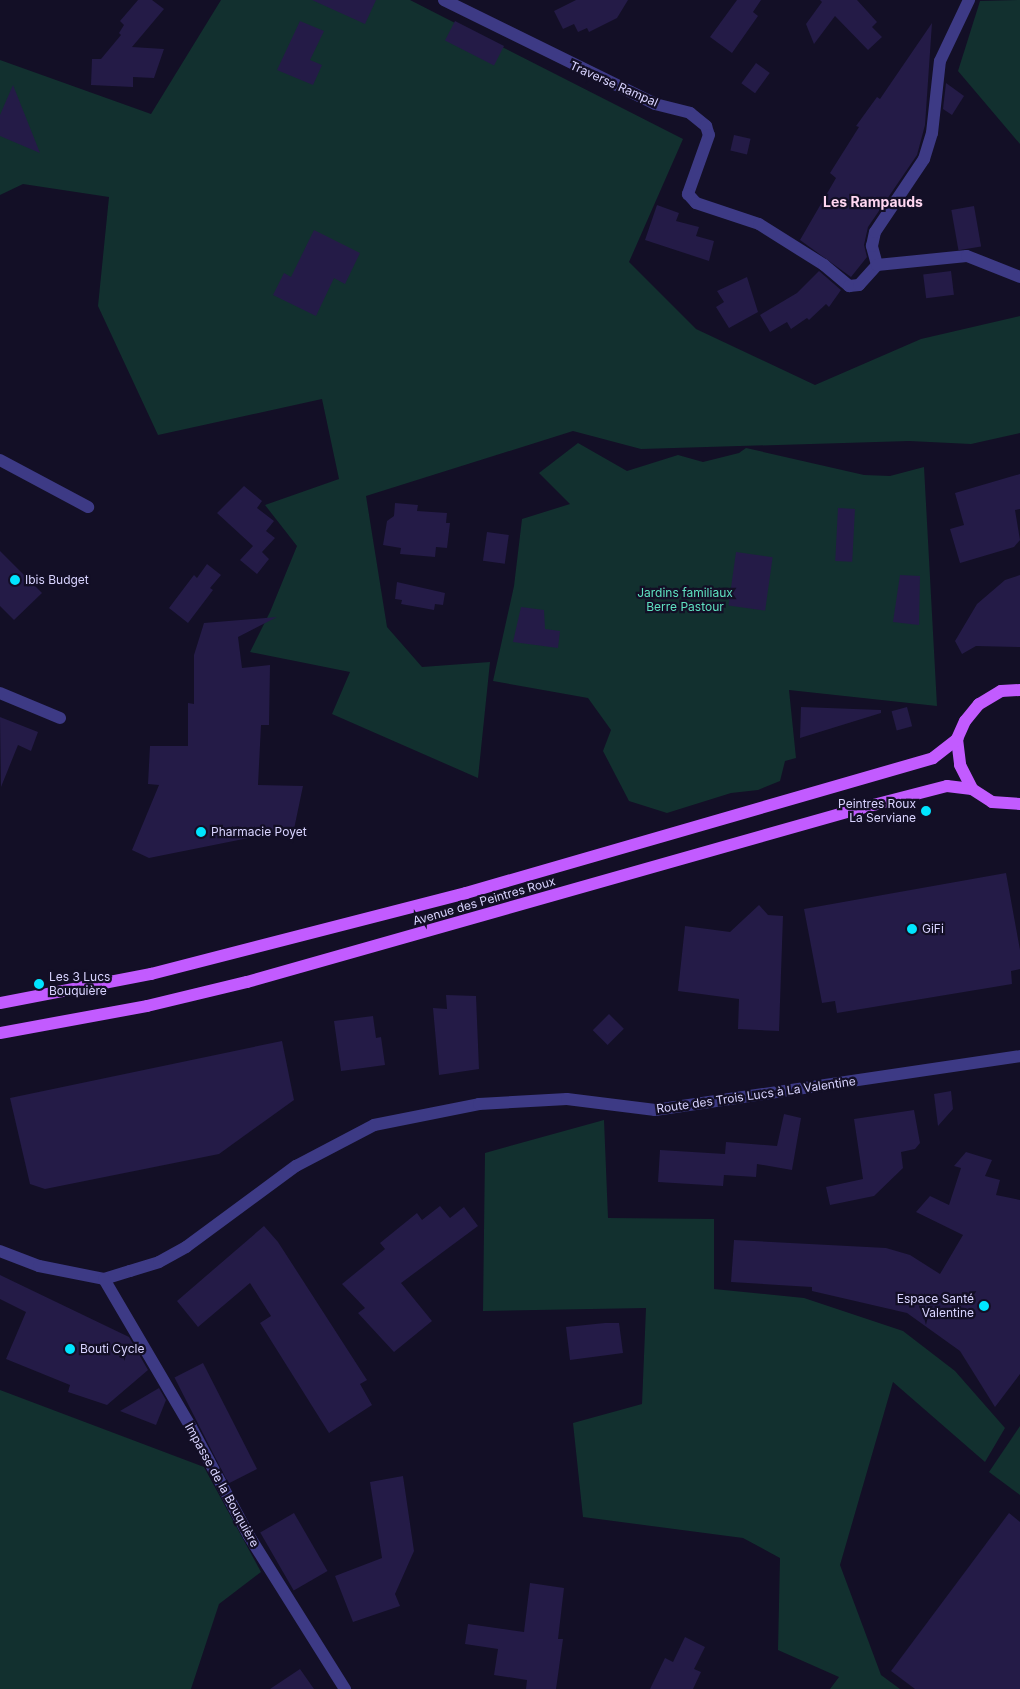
<!DOCTYPE html>
<meta charset="utf-8">
<style>
body{margin:0}
#map{position:relative;width:1020px;height:1689px;overflow:hidden;background:#130f26;font-family:Inter,sans-serif}
div>[style]{position:absolute}
.green>*{inset:0;background:#12302f}
.building>*{inset:0;background:#241b47;transform-origin:0 0}
.street>*{height:12px;margin:-6px;padding:0 6px;transform-origin:6px;border-radius:6px;background:#3d3a85}
.primary>*{height:12px;margin:-6px;padding:0 6px;transform-origin:6px;border-radius:6px;background:#c25bff}
.dots>*{width:14px;height:14px;translate:-50% -50%;box-sizing:border-box;border:2px solid #130f26;border-radius:50%}
span{translate:-50% -50%;white-space:nowrap;text-align:center;line-height:1.15;-webkit-text-stroke:4.5px #130f26;paint-order:stroke}
.street-label{font-size:12px;color:#d9d4ff}
.poi-label{font-size:12px;color:#d9d4ff}
.left{translate:0 -50%;text-align:left}
.right{translate:-100% -50%;text-align:right}
.park-label{font-size:12px;color:#5fe0c0}
.neighbourhood-label{font-size:14px;color:#ffd6f0;font-weight:700}
</style>
<div id="map">
<div class="green">
<i style="clip-path:polygon(221px 0,410px 0,683px 139px,629px 262px,696px 329px,815px 385px,921px 339px,1020px 316px,1020px 433px,971px 444px,909px 441px,641px 449px,573px 431px,366px 496px,387px 627px,422px 667px,490px 662px,478px 778px,332px 714px,350px 672px,250px 652px,270px 612px,297px 546px,265px 505px,339px 479px,322px 399px,158px 435px,98px 306px,109px 197px,23px 184px,0 195px,0 60px,151px 114px)"></i>
<i style="clip-path:polygon(1020px 0,1020px 144px,958px 71px,980px 1px)"></i>
<i style="clip-path:polygon(578px 443px,627px 471px,678px 455px,703px 462px,739px 453px,746px 448px,864px 475px,890px 476px,924px 467px,937px 706px,789px 690px,796px 758px,785px 761px,780px 781px,758px 790px,731px 793px,667px 813px,629px 801px,603px 751px,611px 730px,588px 698px,493px 681px,514px 586px,522px 519px,570px 504px,539px 473px)"></i>
<i style="clip-path:polygon(604px 1120px,608px 1218px,714px 1219px,714px 1289px,804px 1298px,903px 1331px,955px 1371px,1005px 1428px,985px 1462px,893px 1382px,840px 1565px,881px 1675px,900px 1689px,830px 1689px,839px 1677px,778px 1650px,780px 1558px,743px 1538px,583px 1517px,573px 1423px,642px 1404px,646px 1308px,483px 1311px,485px 1153px)"></i>
<i style="clip-path:polygon(0 1390px,204px 1467px,261px 1572px,219px 1604px,191px 1689px,0 1689px)"></i>
<i style="clip-path:polygon(1020px 1426px,1020px 1495px,989px 1472px)"></i>
</div>
<div class="building">
<i style="clip-path:polygon(138px 0,152px 0,164px 9px,132px 47px,164px 49px,154px 78px,133px 77px,133px 87px,91px 85px,92px 59px,101px 59px,121px 35px,119px 33px,124px 25px,120px 21px)"></i>
<i style="clip-path:polygon(312px 0,376px 0,365px 24px)"></i>
<i style="clip-path:polygon(576px 0,628px 0,617px 18px,589px 32px,587px 28px,578px 32px,574px 24px,563px 29px,554px 11px)"></i>
<i style="clip-path:polygon(737px 0,761px 0,753px 12px,758px 16px,732px 53px,710px 37px)"></i>
<i style="clip-path:polygon(820px 0,857px 0,877px 22px,872px 27px,882px 37px,868px 50px,835px 16px,814px 44px,806px 24px,822px 2px)"></i>
<i style="clip-path:polygon(300px 21px,324px 31px,310px 60px,322px 65px,313px 85px,277px 70px)"></i>
<i style="left:455px;top:21px;width:55px;height:22px;rotate:27deg"></i>
<i style="clip-path:polygon(932px 23px,925px 125px,917px 155px,868px 227px,864px 245px,867px 257px,851px 277px,800px 240px,836px 178px,830px 173px,859px 127px,856px 126px,877px 97px,880px 99px)"></i>
<i style="left:756px;top:63px;width:17px;height:25px;rotate:36deg"></i>
<i style="clip-path:polygon(946px 83px,964px 96px,952px 115px,943px 109px)"></i>
<i style="clip-path:polygon(13px 85px,40px 153px,0 136px,0 115px)"></i>
<i style="left:734px;top:135px;width:17px;height:16px;rotate:13deg"></i>
<i style="clip-path:polygon(657px 205px,679px 213px,676px 221px,699px 227px,696px 236px,714px 241px,709px 261px,645px 240px)"></i>
<i style="left:974px;top:206px;width:41px;height:23px;rotate:80deg"></i>
<i style="clip-path:polygon(314px 230px,360px 253px,345px 284px,334px 278px,316px 316px,273px 295px,284px 273px,291px 277px)"></i>
<i style="clip-path:polygon(819px 271px,841px 290px,829px 307px,826px 304px,809px 320px,807px 318px,791px 329px,787px 322px,770px 332px,760px 315px,797px 293px)"></i>
<i style="left:951px;top:271px;width:24px;height:28px;rotate:83deg"></i>
<i style="clip-path:polygon(747px 277px,758px 312px,729px 328px,716px 307px,724px 302px,717px 291px)"></i>
<i style="clip-path:polygon(1020px 474px,1020px 509px,1015px 510px,1020px 540px,1014px 547px,960px 563px,950px 529px,964px 525px,955px 493px)"></i>
<i style="clip-path:polygon(244px 486px,262px 501px,257px 508px,274px 521px,266px 531px,275px 538px,262px 552px,269px 559px,257px 574px,240px 560px,253px 546px,217px 513px)"></i>
<i style="clip-path:polygon(395px 503px,418px 505px,417px 511px,447px 513px,446px 523px,450px 523px,447px 548px,436px 547px,435px 557px,400px 554px,401px 548px,383px 545px,387px 521px,394px 516px)"></i>
<i style="left:838px;top:508px;width:17px;height:53px;rotate:3deg"></i>
<i style="left:487px;top:532px;width:22px;height:29px;rotate:8deg"></i>
<i style="clip-path:polygon(0 551px,42px 593px,14px 620px,0 606px)"></i>
<i style="left:736px;top:552px;width:37px;height:54px;rotate:8deg"></i>
<i style="clip-path:polygon(207px 564px,221px 575px,210px 588px,213px 590px,188px 623px,169px 608px,194px 575px,197px 578px)"></i>
<i style="clip-path:polygon(900px 575px,920px 576px,919px 625px,893px 622px)"></i>
<i style="clip-path:polygon(1020px 575px,1020px 647px,976px 646px,962px 654px,955px 641px,977px 604px,1005px 580px)"></i>
<i style="clip-path:polygon(397px 582px,445px 593px,443px 605px,435px 604px,434px 610px,401px 604px,402px 600px,395px 599px)"></i>
<i style="clip-path:polygon(521px 607px,544px 610px,545px 629px,560px 631px,558px 648px,513px 642px)"></i>
<i style="clip-path:polygon(277px 617px,238px 637px,242px 668px,270px 665px,269px 725px,261px 725px,258px 785px,303px 786px,294px 829px,149px 858px,132px 850px,159px 785px,148px 784px,150px 746px,188px 746px,188px 703px,194px 704px,194px 655px,204px 623px)"></i>
<i style="clip-path:polygon(801px 707px,881px 710px,881px 713px,800px 738px)"></i>
<i style="left:907px;top:707px;width:20px;height:16px;rotate:75deg"></i>
<i style="clip-path:polygon(0 717px,38px 732px,31px 751px,18px 745px,1px 787px)"></i>
<i style="clip-path:polygon(1006px 873px,1020px 950px,1020px 969px,1011px 971px,1012px 984px,837px 1013px,835px 1001px,822px 1003px,804px 909px)"></i>
<i style="clip-path:polygon(759px 905px,768px 915px,783px 916px,779px 1031px,738px 1029px,739px 999px,678px 991px,685px 926px,730px 932px)"></i>
<i style="clip-path:polygon(446px 995px,476px 996px,479px 1069px,439px 1075px,433px 1008px,447px 1009px)"></i>
<i style="left:609px;top:1014px;width:21px;height:23px;rotate:45deg"></i>
<i style="clip-path:polygon(373px 1016px,376px 1038px,381px 1037px,385px 1065px,341px 1071px,334px 1021px)"></i>
<i style="clip-path:polygon(282px 1041px,294px 1100px,219px 1154px,45px 1189px,30px 1184px,10px 1098px)"></i>
<i style="clip-path:polygon(951px 1091px,953px 1109px,938px 1126px,934px 1094px)"></i>
<i style="clip-path:polygon(914px 1110px,920px 1143px,915px 1149px,901px 1152px,903px 1168px,874px 1196px,830px 1205px,826px 1187px,863px 1179px,854px 1119px)"></i>
<i style="clip-path:polygon(784px 1114px,801px 1118px,792px 1170px,757px 1164px,756px 1177px,724px 1175px,723px 1186px,658px 1182px,660px 1150px,725px 1154px,726px 1142px,777px 1146px)"></i>
<i style="clip-path:polygon(966px 1152px,992px 1160px,985px 1176px,1000px 1180px,996px 1195px,1020px 1200px,1020px 1374px,995px 1407px,960px 1351px,907px 1313px,812px 1291px,812px 1287px,731px 1282px,734px 1240px,886px 1248px,910px 1255px,940px 1274px,963px 1235px,916px 1212px,930px 1196px,949px 1205px,961px 1168px,954px 1166px)"></i>
<i style="clip-path:polygon(440px 1206px,450px 1218px,464px 1207px,478px 1226px,401px 1283px,432px 1321px,394px 1352px,358px 1313px,365px 1308px,342px 1284px,385px 1249px,380px 1243px,417px 1213px,422px 1220px)"></i>
<i style="clip-path:polygon(264px 1226px,278px 1242px,367px 1380px,360px 1384px,372px 1405px,329px 1433px,260px 1323px,271px 1316px,250px 1283px,198px 1327px,177px 1301px)"></i>
<i style="clip-path:polygon(0 1275px,129px 1337px,148px 1370px,107px 1405px,68px 1392px,70px 1385px,6px 1359px,26px 1312px,0 1299px)"></i>
<i style="clip-path:polygon(605px 1323px,619px 1323px,623px 1353px,570px 1360px,566px 1327px)"></i>
<i style="left:203px;top:1363px;width:119px;height:32px;rotate:63deg"></i>
<i style="clip-path:polygon(159px 1388px,166px 1400px,156px 1425px,120px 1411px)"></i>
<i style="clip-path:polygon(403px 1476px,414px 1551px,395px 1594px,400px 1606px,353px 1622px,335px 1576px,382px 1558px,370px 1482px)"></i>
<i style="left:294px;top:1513px;width:67px;height:39px;rotate:60deg"></i>
<i style="clip-path:polygon(1009px 1513px,1020px 1522px,1020px 1689px,915px 1689px,891px 1671px)"></i>
<i style="clip-path:polygon(530px 1583px,564px 1588px,558px 1639px,563px 1639px,556px 1689px,526px 1689px,527px 1680px,494px 1675px,498px 1649px,465px 1644px,468px 1624px,524px 1632px)"></i>
<i style="clip-path:polygon(685px 1637px,705px 1647px,694px 1669px,701px 1672px,693px 1689px,650px 1689px,665px 1658px,673px 1662px)"></i>
<i style="clip-path:polygon(300px 1669px,314px 1689px,270px 1689px)"></i>
</div>
<div class="street">
<i style="left:444px;top:0;width:235px;rotate:26.2deg"></i>
<i style="left:655px;top:104px;width:36px;rotate:14deg"></i>
<i style="left:690px;top:113px;width:21px;rotate:39deg"></i>
<i style="left:706px;top:126px;width:9px;rotate:72deg"></i>
<i style="left:709px;top:135px;width:63px;rotate:109.6deg"></i>
<i style="left:688px;top:194px;width:12px;rotate:48deg"></i>
<i style="left:696px;top:203px;width:66px;rotate:18.4deg"></i>
<i style="left:759px;top:224px;width:77px;rotate:32.2deg"></i>
<i style="left:824px;top:265px;width:33px;rotate:40deg"></i>
<i style="left:849px;top:286px;width:10px;rotate:-6deg"></i>
<i style="left:859px;top:285px;width:27px;rotate:-48deg"></i>
<i style="left:877px;top:265px;width:20px;rotate:-105deg"></i>
<i style="left:872px;top:246px;width:14px;rotate:-78deg"></i>
<i style="left:875px;top:232px;width:88px;rotate:-56.1deg"></i>
<i style="left:924px;top:159px;width:27px;rotate:-73deg"></i>
<i style="left:932px;top:133px;width:72px;rotate:-83.7deg"></i>
<i style="left:940px;top:61px;width:68px;rotate:-64.6deg"></i>
<i style="left:877px;top:265px;width:90px;rotate:-5.7deg"></i>
<i style="left:967px;top:256px;width:57px;rotate:21.6deg"></i>
<i style="left:0;top:460px;width:100px;rotate:28.1deg"></i>
<i style="left:0;top:693px;width:65px;rotate:22.6deg"></i>
<i style="left:0;top:1251px;width:42px;rotate:21deg"></i>
<i style="left:39px;top:1266px;width:66px;rotate:11.3deg"></i>
<i style="left:104px;top:1279px;width:27px;rotate:-17deg"></i>
<i style="left:130px;top:1271px;width:30px;rotate:-17deg"></i>
<i style="left:159px;top:1262px;width:31px;rotate:-29deg"></i>
<i style="left:186px;top:1247px;width:137px;rotate:-36.4deg"></i>
<i style="left:296px;top:1166px;width:88px;rotate:-27.7deg"></i>
<i style="left:374px;top:1125px;width:107px;rotate:-11.3deg"></i>
<i style="left:479px;top:1104px;width:88px;rotate:-3.3deg"></i>
<i style="left:567px;top:1099px;width:89px;rotate:7.1deg"></i>
<i style="left:655px;top:1110px;width:369px;rotate:-8.4deg"></i>
<i style="left:104px;top:1279px;width:172px;rotate:59.6deg"></i>
<i style="left:191px;top:1427px;width:123px;rotate:62deg"></i>
<i style="left:249px;top:1536px;width:181px;rotate:57.9deg"></i>
</div>
<div class="primary">
<i style="left:1020px;top:690px;width:19px;rotate:177deg"></i>
<i style="left:1001px;top:691px;width:26px;rotate:149deg"></i>
<i style="left:979px;top:704px;width:22px;rotate:129deg"></i>
<i style="left:965px;top:721px;width:20px;rotate:114deg"></i>
<i style="left:957px;top:739px;width:26px;rotate:83deg"></i>
<i style="left:960px;top:765px;width:27px;rotate:63deg"></i>
<i style="left:972px;top:789px;width:24px;rotate:33deg"></i>
<i style="left:992px;top:802px;width:28px;rotate:4deg"></i>
<i style="left:0;top:1003px;width:154px;rotate:-10.9deg"></i>
<i style="left:151px;top:974px;width:325px;rotate:-14.4deg"></i>
<i style="left:466px;top:893px;width:486px;rotate:-16.1deg"></i>
<i style="left:933px;top:758px;width:31px;rotate:-38deg"></i>
<i style="left:0;top:1033px;width:149px;rotate:-10.4deg"></i>
<i style="left:147px;top:1006px;width:103px;rotate:-13.5deg"></i>
<i style="left:247px;top:982px;width:631px;rotate:-15.82deg"></i>
<i style="left:854px;top:810px;width:96px;rotate:-14.5deg"></i>
<i style="left:947px;top:786px;width:25px;rotate:7deg"></i>
</div>
<div class="dots">
<i style="left:15px;top:580px;background:#00e5ff"></i>
<i style="left:926px;top:811px;background:#00e5ff"></i>
<i style="left:201px;top:832px;background:#00e5ff"></i>
<i style="left:912px;top:929px;background:#00e5ff"></i>
<i style="left:39px;top:984px;background:#00e5ff"></i>
<i style="left:984px;top:1306px;background:#00e5ff"></i>
<i style="left:70px;top:1349px;background:#00e5ff"></i>
</div>
<div class="street-label">
<span style="left:614px;top:84px;rotate:24deg">Traverse Rampal</span>
<span style="left:484px;top:901px;rotate:-16deg">Avenue des Peintres Roux</span>
<span style="left:756px;top:1095px;rotate:-8deg">Route des Trois Lucs à La Valentine</span>
<span style="left:222px;top:1485px;rotate:61deg">Impasse de la Bouquière</span>
</div>
<div class="poi-label">
<span class="left" style="left:25px;top:580px">Ibis Budget</span>
<span class="right" style="left:916px;top:811px">Peintres Roux<br>La Serviane</span>
<span class="left" style="left:211px;top:832px">Pharmacie Poyet</span>
<span class="left" style="left:922px;top:929px">GiFi</span>
<span class="left" style="left:49px;top:984px">Les 3 Lucs<br>Bouquière</span>
<span class="right" style="left:974px;top:1306px">Espace Santé<br>Valentine</span>
<span class="left" style="left:80px;top:1349px">Bouti Cycle</span>
</div>
<div class="park-label">
<span style="left:685px;top:600px">Jardins familiaux<br>Berre Pastour</span>
</div>
<div class="neighbourhood-label">
<span style="left:873px;top:202px">Les Rampauds</span>
</div>
</div>
